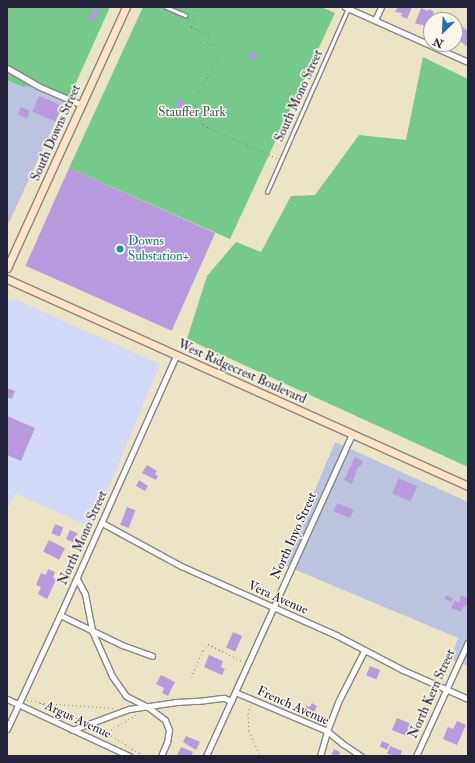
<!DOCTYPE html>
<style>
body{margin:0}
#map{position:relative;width:475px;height:763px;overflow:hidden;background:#ebe5c6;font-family:"IM FELL Double Pica",serif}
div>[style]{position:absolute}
.built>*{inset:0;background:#d2d9f9}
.industrial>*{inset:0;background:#bcc3de}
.green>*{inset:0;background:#75c98b}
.building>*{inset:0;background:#b69add;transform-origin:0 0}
.path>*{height:1px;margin-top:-0.5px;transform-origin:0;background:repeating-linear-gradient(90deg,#868480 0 1px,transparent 0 4px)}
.roads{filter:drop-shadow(1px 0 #868480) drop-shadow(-1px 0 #868480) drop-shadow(0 1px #868480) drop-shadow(0 -1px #868480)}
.lane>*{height:2.5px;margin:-1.25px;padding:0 1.25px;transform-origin:1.25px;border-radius:1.25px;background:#fff}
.street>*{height:5px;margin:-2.5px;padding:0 2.5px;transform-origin:2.5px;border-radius:2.5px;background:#fff}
.secondary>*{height:7px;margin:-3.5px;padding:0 3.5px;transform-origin:3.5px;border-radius:3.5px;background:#fee4c5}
.dots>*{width:11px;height:11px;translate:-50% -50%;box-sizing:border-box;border:2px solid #fbf7ec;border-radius:50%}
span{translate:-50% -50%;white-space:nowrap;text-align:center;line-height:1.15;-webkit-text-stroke:3px #fbf7ec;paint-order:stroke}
.street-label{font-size:13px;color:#22223b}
.park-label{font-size:13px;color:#3f5c57}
.culture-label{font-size:13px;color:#0d838f}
.left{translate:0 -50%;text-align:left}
.frame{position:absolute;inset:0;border:8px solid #22223b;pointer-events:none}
.north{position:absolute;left:423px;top:12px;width:40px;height:40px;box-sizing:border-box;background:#fbf7ec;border:1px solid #a4a2a5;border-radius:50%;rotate:204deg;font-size:11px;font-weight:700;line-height:16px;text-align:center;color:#22223b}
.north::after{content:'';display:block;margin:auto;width:14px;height:18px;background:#1f6fb2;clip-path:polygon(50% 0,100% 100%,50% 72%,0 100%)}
</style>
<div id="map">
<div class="built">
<i style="clip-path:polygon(14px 299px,160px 364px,92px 528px,15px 493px,7px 510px,7px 302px)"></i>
</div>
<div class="industrial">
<i style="clip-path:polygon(7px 7px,108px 7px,7px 227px)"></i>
<i style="clip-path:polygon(335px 442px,468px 502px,468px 666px,451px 659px,458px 638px,284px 565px)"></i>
</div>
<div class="green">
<i style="clip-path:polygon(7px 7px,110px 7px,70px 96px,45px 87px,32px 85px,23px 87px,7px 80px)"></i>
<i style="clip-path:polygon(143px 7px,321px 7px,335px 13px,230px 239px,69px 168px)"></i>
<i style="clip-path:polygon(423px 57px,468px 79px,468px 467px,187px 339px,207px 276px,236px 242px,261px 252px,291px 196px,315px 195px,359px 135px,406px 140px)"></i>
</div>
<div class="building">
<i style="clip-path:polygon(398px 7px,412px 7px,407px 19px,401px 16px,402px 13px,395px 12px)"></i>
<i style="clip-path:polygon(94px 8px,99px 11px,94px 21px,89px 19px)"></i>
<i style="clip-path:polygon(421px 8px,428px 11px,429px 9px,434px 12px,427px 27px,422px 25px,422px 23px,421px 25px,415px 23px)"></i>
<i style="clip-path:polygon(443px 14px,446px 16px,445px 18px,450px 20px,439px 20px)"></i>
<i style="clip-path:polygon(461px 26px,468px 31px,468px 47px,460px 41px,460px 43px,455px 41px,455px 36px)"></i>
<i style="left:250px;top:51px;width:8px;height:6px;rotate:23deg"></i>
<i style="left:39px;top:96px;width:25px;height:17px;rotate:23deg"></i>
<i style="left:183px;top:99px;width:8px;height:8px;rotate:67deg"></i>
<i style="left:21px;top:107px;width:10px;height:8px;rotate:24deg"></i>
<i style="left:69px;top:168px;width:160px;height:107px;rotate:24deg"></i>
<i style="clip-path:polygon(7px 388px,15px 391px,12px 399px,7px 397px)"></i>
<i style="clip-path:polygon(7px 416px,35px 428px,21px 461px,7px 455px)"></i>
<i style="clip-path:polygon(355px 457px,363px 461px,360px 467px,358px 466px,352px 484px,344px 480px)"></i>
<i style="clip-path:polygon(147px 465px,157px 471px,155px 474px,158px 476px,156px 480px,142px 473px)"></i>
<i style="left:399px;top:478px;width:20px;height:17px;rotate:24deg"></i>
<i style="clip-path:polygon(139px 480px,148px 486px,145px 491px,136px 486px)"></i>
<i style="left:337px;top:503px;width:18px;height:9px;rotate:22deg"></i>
<i style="left:127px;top:507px;width:9px;height:19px;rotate:21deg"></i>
<i style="left:55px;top:524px;width:9px;height:10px;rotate:21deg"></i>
<i style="left:70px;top:530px;width:8px;height:10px;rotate:23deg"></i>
<i style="left:49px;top:540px;width:18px;height:13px;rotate:27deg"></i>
<i style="clip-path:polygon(48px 569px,55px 572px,53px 578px,56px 580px,47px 599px,38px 594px,41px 587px,36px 585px,41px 573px,46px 575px)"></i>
<i style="left:446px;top:595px;width:8px;height:4px;rotate:23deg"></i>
<i style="clip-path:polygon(461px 595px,468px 598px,466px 607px,464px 606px,461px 612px,451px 608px,455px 600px,459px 603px)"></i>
<i style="left:233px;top:632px;width:10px;height:17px;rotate:24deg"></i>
<i style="clip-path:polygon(209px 655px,223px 661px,221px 667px,225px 669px,222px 675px,204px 667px)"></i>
<i style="left:370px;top:666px;width:11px;height:10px;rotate:22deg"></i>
<i style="clip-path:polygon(161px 675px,175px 682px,168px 696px,162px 693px,164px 688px,156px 684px)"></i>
<i style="clip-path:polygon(312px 703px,317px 706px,313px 715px,304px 710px,306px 706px,310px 707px)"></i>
<i style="left:397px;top:718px;width:15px;height:13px;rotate:23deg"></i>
<i style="clip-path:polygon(457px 721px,466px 725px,457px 745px,443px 739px,448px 727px,453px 729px)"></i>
<i style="clip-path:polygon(186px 736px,200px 742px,196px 750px,183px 742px)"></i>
<i style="left:382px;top:741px;width:8px;height:6px;rotate:23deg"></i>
<i style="clip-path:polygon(390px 746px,402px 751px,400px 756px,387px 754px)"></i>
<i style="clip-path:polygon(181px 747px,193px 752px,191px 756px,177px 756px)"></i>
<i style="clip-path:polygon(334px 749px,340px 752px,339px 756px,331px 756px)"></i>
</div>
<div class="path">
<i style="left:200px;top:7px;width:22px;rotate:114deg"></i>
<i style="left:191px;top:27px;width:21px;rotate:23deg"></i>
<i style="left:210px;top:35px;width:8px;rotate:113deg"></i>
<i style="left:207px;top:42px;width:17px;rotate:24deg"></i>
<i style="left:223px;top:49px;width:60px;rotate:119.1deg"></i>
<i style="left:194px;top:101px;width:26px;rotate:69deg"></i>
<i style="left:203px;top:125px;width:81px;rotate:24deg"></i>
<i style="left:187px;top:18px;width:9px;rotate:63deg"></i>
<i style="left:191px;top:677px;width:30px;rotate:-66deg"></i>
<i style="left:203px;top:650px;width:8px;rotate:-50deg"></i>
<i style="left:208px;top:644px;width:38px;rotate:27deg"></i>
<i style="left:27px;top:700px;width:12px;rotate:9deg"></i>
<i style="left:39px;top:702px;width:47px;rotate:22.7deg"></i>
<i style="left:40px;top:703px;width:75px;rotate:3.8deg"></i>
<i style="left:250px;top:705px;width:9px;rotate:103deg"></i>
<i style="left:248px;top:714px;width:17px;rotate:87deg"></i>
<i style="left:249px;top:731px;width:27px;rotate:66deg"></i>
<i style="left:98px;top:727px;width:54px;rotate:32.2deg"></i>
<i style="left:101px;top:736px;width:41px;rotate:-31deg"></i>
<i style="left:255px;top:756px;width:4px;rotate:-27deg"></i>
</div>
<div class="roads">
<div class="lane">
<i style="left:166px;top:7px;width:21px;rotate:23deg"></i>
<i style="left:267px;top:192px;width:201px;rotate:-66.2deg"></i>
</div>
<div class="street">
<i style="left:345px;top:7px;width:135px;rotate:24.1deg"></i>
<i style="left:375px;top:20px;width:14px;rotate:-65deg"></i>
<i style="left:7px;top:68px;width:38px;rotate:30deg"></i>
<i style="left:40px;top:87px;width:46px;rotate:23.2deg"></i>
<i style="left:102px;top:523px;width:90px;rotate:28.6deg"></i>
<i style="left:181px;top:566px;width:170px;rotate:24deg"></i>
<i style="left:336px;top:635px;width:76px;rotate:27.6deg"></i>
<i style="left:403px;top:670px;width:71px;rotate:24deg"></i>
<i style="left:77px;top:579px;width:17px;rotate:62deg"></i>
<i style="left:85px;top:594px;width:38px;rotate:79deg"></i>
<i style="left:92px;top:631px;width:49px;rotate:66deg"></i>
<i style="left:112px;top:676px;width:24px;rotate:55deg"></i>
<i style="left:126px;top:696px;width:25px;rotate:27deg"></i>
<i style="left:148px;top:707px;width:21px;rotate:37deg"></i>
<i style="left:165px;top:720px;width:11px;rotate:68deg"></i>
<i style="left:169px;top:730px;width:12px;rotate:99deg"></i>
<i style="left:167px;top:742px;width:15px;rotate:113deg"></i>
<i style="left:60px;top:615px;width:69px;rotate:25.8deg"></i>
<i style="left:122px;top:645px;width:32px;rotate:20deg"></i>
<i style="left:235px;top:692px;width:100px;rotate:23deg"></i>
<i style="left:327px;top:731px;width:21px;rotate:39deg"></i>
<i style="left:343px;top:744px;width:22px;rotate:34deg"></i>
<i style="left:7px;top:699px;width:135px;rotate:25deg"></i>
<i style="left:7px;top:729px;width:126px;rotate:-65.1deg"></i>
<i style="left:60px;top:615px;width:284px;rotate:-65.9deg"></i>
<i style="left:72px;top:730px;width:61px;rotate:-20.2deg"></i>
<i style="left:129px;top:709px;width:48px;rotate:-8.5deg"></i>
<i style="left:176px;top:702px;width:22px;rotate:-3deg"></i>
<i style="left:198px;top:701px;width:26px;rotate:-7deg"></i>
<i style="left:224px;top:698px;width:8px;rotate:23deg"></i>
<i style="left:206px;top:756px;width:354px;rotate:-65.6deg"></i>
<i style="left:320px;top:756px;width:26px;rotate:-74deg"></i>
<i style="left:327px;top:731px;width:33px;rotate:-69deg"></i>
<i style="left:339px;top:700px;width:55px;rotate:-63deg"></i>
<i style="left:416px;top:756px;width:125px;rotate:-65.5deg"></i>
</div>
<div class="secondary">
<i style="left:7px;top:268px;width:287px;rotate:-65.5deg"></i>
<i style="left:7px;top:279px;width:505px;rotate:24.18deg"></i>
</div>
</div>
<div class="dots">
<i style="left:120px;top:249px;background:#0f9aa8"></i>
</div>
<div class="street-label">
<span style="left:299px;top:96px;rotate:-66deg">South Mono Street</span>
<span style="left:56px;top:133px;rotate:-66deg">South Downs Street</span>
<span style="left:242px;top:372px;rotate:24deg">West Ridgecrest Boulevard</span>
<span style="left:294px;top:536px;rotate:-66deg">North Inyo Street</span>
<span style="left:83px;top:538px;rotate:-66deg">North Mono Street</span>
<span style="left:278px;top:598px;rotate:24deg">Vera Avenue</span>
<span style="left:432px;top:694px;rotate:-66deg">North Kern Street</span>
<span style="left:293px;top:706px;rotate:24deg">French Avenue</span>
<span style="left:78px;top:720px;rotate:25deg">Argus Avenue</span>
</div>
<div class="park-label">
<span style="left:192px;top:112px">Stauffer Park</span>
</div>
<div class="culture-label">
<span class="left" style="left:128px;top:249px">Downs<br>Substation+</span>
</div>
<div class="frame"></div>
<div class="north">N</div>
</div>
